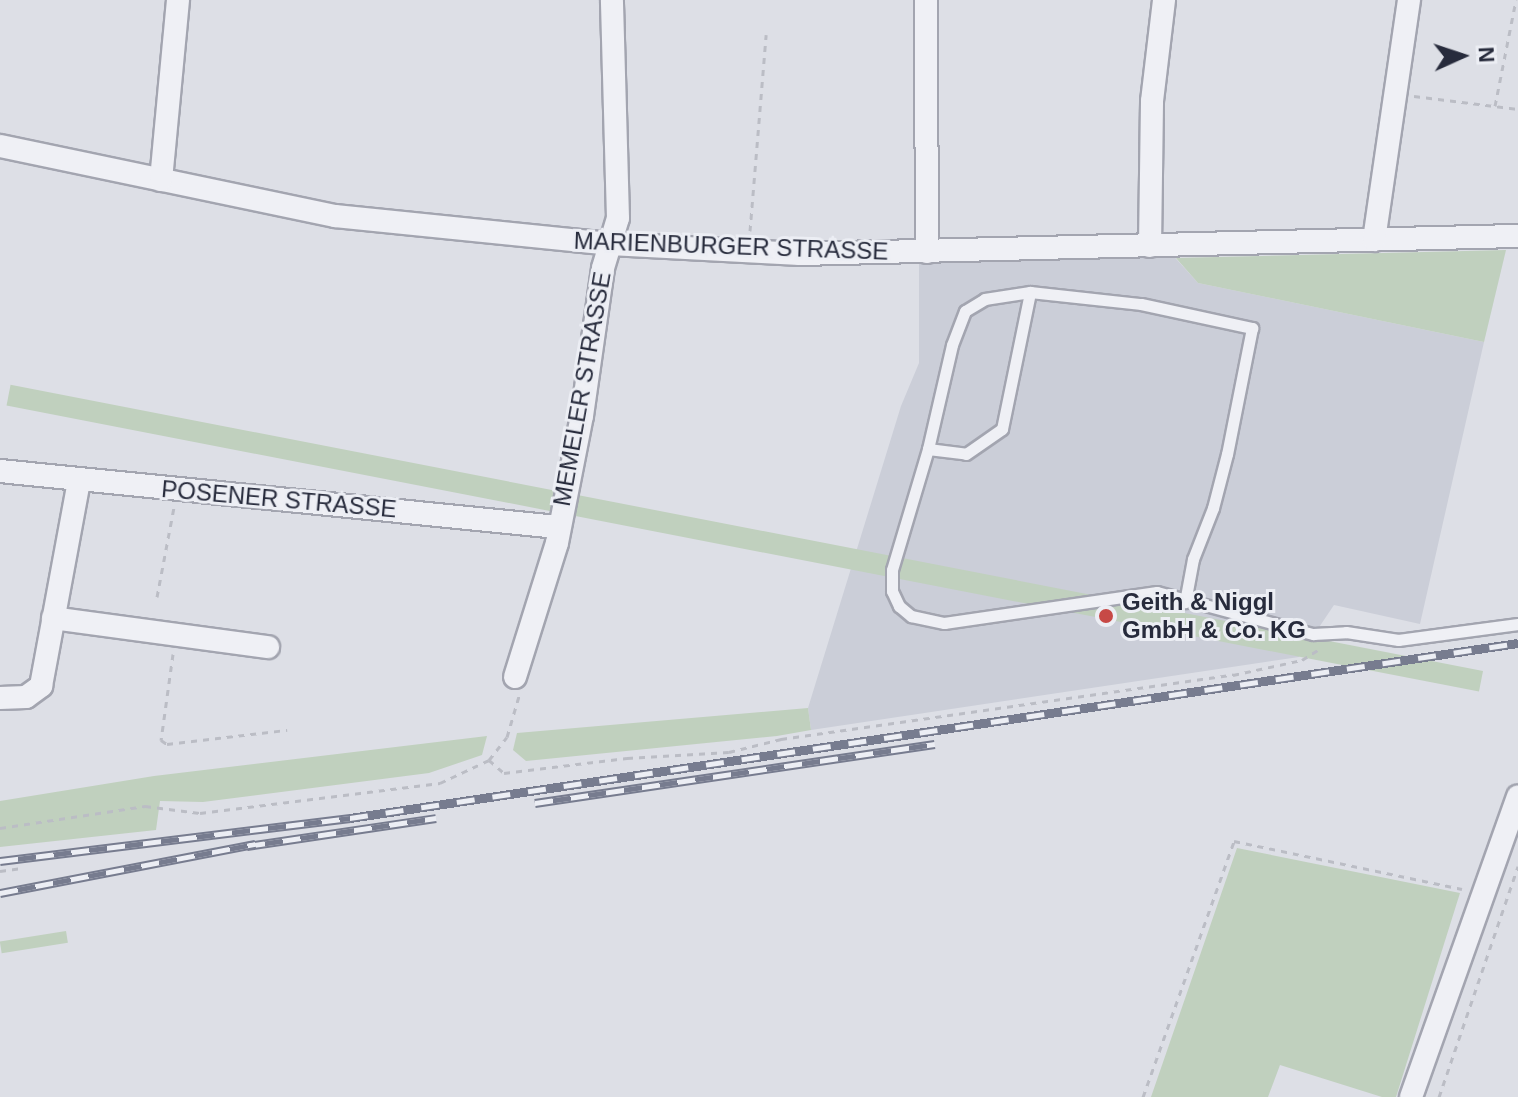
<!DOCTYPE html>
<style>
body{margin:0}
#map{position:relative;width:1518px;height:1097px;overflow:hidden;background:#dddfe6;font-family:Helvetica,sans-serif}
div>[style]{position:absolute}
.built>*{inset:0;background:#cbced8}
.green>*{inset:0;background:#c0d0be;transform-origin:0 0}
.path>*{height:3px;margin-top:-1.5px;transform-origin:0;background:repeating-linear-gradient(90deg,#bbbdc5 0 6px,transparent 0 12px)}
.roads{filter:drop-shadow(2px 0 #a3a5b0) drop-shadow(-2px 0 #a3a5b0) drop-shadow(0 2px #a3a5b0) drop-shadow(0 -2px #a3a5b0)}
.service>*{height:11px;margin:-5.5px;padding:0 5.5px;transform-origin:5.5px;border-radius:5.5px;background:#eff0f5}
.minor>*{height:22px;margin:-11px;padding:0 11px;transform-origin:11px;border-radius:11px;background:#eff0f5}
.rail>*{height:9px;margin-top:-4.5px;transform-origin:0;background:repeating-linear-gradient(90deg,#eceef4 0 18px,#777c8f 0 36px);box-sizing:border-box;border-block:2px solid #777c8f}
.dots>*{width:22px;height:22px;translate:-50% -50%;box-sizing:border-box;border:4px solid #eceef4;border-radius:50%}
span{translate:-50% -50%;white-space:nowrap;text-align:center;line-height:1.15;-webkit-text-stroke:6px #eceef4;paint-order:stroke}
.street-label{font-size:24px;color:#272b3c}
.poi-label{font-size:24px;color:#272b3c;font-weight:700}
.left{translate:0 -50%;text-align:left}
.north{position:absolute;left:1422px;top:16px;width:80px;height:80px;-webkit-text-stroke:6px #eceef4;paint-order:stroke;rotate:87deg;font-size:22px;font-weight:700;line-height:32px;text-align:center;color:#272b3c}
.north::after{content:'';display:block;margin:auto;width:28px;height:36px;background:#272b3c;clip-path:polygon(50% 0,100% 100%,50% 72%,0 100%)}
</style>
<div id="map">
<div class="built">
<i style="clip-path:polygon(1159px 240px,1198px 283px,1484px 342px,1420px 624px,1334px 605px,1299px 657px,811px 730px,808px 708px,901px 406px,919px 363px,919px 243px)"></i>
</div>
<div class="green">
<i style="clip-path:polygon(1506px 250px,1484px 342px,1198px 283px,1176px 258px)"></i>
<i style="left:1483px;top:671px;width:21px;height:1500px;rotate:101deg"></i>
<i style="clip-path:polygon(808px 708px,811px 730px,777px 736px,526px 761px,513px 750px,517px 733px)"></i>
<i style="clip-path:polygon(487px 736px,482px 755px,429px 773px,203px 802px,160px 801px,156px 830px,0 847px,0 801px,154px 776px)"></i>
<i style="clip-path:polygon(1237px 848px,1460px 893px,1396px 1097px,1382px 1097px,1280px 1065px,1268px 1097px,1151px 1097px)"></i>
<i style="left:66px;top:931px;width:12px;height:67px;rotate:81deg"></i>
</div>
<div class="path">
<i style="left:1414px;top:96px;width:105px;rotate:7.1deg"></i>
<i style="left:1495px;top:106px;width:108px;rotate:-78.8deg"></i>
<i style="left:750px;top:231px;width:197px;rotate:-85.3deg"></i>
<i style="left:157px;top:597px;width:92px;rotate:-79.3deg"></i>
<i style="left:173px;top:654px;width:87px;rotate:97.9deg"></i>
<i style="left:161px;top:740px;width:7px;rotate:34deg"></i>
<i style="left:167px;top:744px;width:121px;rotate:-6.7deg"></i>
<i style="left:489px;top:760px;width:20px;rotate:41deg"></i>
<i style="left:504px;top:773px;width:124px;rotate:-7deg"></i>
<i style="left:627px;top:758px;width:102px;rotate:-3.4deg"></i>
<i style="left:729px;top:752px;width:54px;rotate:-14deg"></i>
<i style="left:781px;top:739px;width:457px;rotate:-8.1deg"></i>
<i style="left:1233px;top:675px;width:71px;rotate:-12.3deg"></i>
<i style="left:1302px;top:660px;width:22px;rotate:-32deg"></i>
<i style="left:0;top:828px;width:147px;rotate:-8.6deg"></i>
<i style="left:145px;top:806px;width:55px;rotate:7.3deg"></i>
<i style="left:200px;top:813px;width:242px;rotate:-7.1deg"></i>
<i style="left:440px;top:783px;width:54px;rotate:-25.1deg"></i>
<i style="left:489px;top:760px;width:29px;rotate:-52deg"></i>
<i style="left:507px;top:737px;width:43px;rotate:-73.7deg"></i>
<i style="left:0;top:871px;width:22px;rotate:-8deg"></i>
<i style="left:1143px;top:1097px;width:272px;rotate:-70.4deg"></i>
<i style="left:1234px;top:841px;width:233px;rotate:11.9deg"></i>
<i style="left:1439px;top:1097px;width:244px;rotate:-71.1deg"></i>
</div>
<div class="roads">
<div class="service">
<i style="left:1030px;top:292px;width:112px;rotate:6.2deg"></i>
<i style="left:1141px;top:304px;width:114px;rotate:12.2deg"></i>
<i style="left:1252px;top:328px;width:128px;rotate:101.2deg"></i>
<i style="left:1227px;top:454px;width:56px;rotate:104.5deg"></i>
<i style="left:1213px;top:508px;width:55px;rotate:111.4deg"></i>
<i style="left:1193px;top:559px;width:44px;rotate:100.5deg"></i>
<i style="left:928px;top:449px;width:38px;rotate:7deg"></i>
<i style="left:966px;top:454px;width:44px;rotate:-34.8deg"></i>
<i style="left:1002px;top:429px;width:140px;rotate:-78.4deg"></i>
<i style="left:1030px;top:292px;width:46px;rotate:171.2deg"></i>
<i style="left:985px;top:299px;width:23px;rotate:149deg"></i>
<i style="left:965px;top:311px;width:36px;rotate:111deg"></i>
<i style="left:952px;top:345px;width:107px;rotate:103deg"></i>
<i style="left:928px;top:449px;width:126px;rotate:106.6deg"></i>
<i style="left:892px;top:570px;width:21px;rotate:90deg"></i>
<i style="left:892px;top:591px;width:17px;rotate:65deg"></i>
<i style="left:899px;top:606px;width:16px;rotate:40deg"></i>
<i style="left:911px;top:616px;width:34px;rotate:12deg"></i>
<i style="left:944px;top:623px;width:215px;rotate:-8.3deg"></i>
<i style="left:1157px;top:592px;width:162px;rotate:15.1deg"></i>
<i style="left:1313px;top:634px;width:33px;rotate:-3deg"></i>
<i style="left:1346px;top:632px;width:53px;rotate:8.7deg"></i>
<i style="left:1398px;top:640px;width:121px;rotate:-7.6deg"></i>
</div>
<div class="minor">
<i style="left:926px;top:0;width:252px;rotate:89.8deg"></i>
<i style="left:0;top:146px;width:342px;rotate:11.8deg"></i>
<i style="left:335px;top:216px;width:276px;rotate:5.8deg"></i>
<i style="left:610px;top:244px;width:190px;rotate:3deg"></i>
<i style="left:800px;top:254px;width:718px;rotate:-1.44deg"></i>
<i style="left:161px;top:180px;width:181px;rotate:-84.6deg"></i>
<i style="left:1374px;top:240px;width:243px;rotate:-81.7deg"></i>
<i style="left:1150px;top:246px;width:145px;rotate:-89.2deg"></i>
<i style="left:1152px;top:101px;width:102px;rotate:-83.2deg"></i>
<i style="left:0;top:471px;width:560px;rotate:5.74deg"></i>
<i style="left:53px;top:618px;width:217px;rotate:7.7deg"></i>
<i style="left:515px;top:677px;width:140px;rotate:-72.6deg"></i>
<i style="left:557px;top:543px;width:129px;rotate:-78.9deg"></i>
<i style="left:582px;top:416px;width:149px;rotate:-81.9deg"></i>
<i style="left:603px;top:268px;width:52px;rotate:-73.3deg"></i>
<i style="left:618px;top:218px;width:218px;rotate:-91.6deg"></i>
<i style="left:0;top:698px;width:26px;rotate:-2deg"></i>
<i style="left:26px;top:697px;width:19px;rotate:-36deg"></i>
<i style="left:41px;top:686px;width:208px;rotate:-79.5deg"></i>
<i style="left:1411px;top:1097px;width:319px;rotate:-70.4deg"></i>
</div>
</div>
<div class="rail">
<i style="left:535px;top:803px;width:404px;rotate:-8.4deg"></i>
<i style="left:247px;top:846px;width:191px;rotate:-8.4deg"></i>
<i style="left:0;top:861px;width:353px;rotate:-7deg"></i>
<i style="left:350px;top:818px;width:1181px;rotate:-8.52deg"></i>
<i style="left:0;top:893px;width:260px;rotate:-10.9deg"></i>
</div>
<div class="dots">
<i style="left:1106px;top:616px;background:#c74946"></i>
</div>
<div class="street-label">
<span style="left:731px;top:246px;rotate:2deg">MARIENBURGER STRASSE</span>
<span style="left:582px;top:389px;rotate:-80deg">MEMELER STRASSE</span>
<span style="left:279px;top:499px;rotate:5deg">POSENER STRASSE</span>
</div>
<div class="poi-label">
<span class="left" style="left:1122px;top:616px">Geith &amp; Niggl<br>GmbH &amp; Co. KG</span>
</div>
<div class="north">N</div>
</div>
